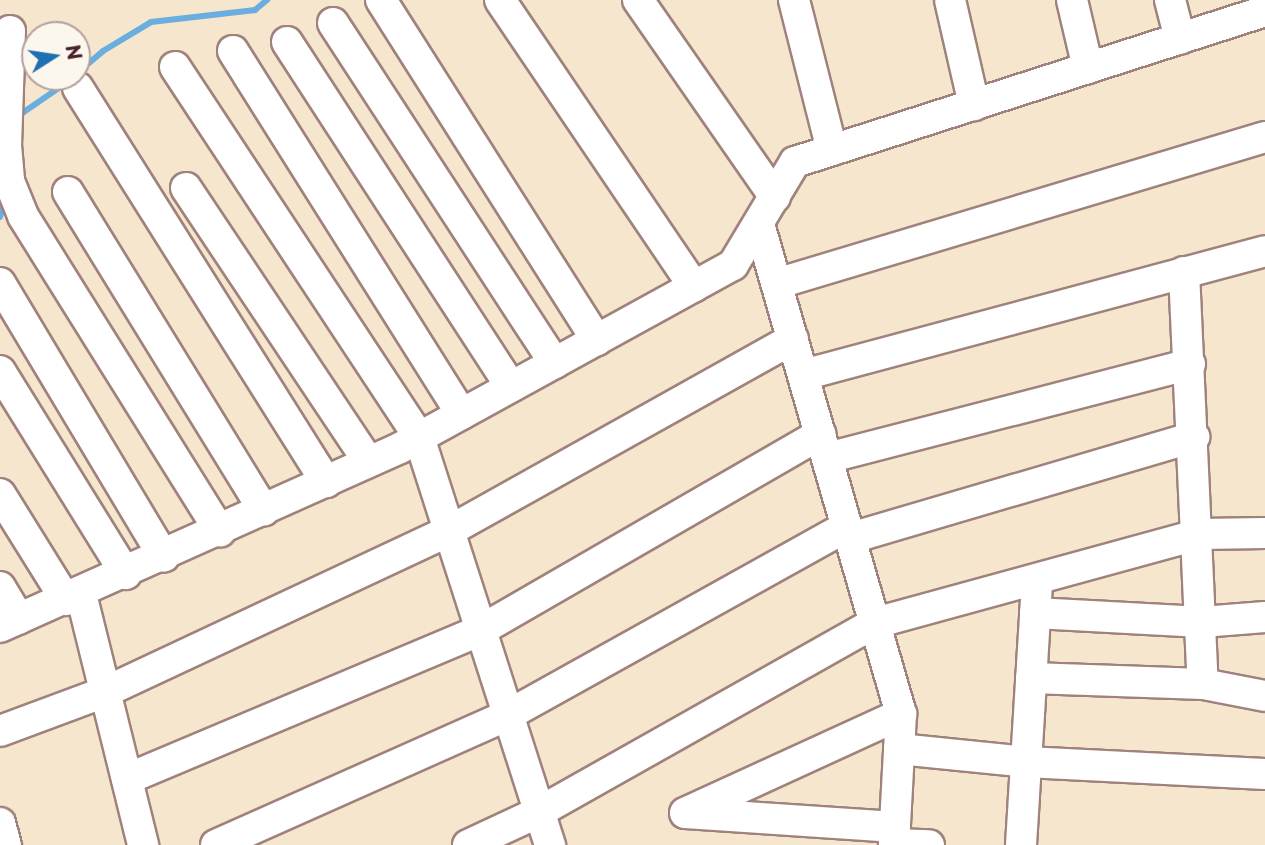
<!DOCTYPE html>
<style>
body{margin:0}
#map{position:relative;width:1265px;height:845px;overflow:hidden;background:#f6e6ce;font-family:"Playpen Sans",sans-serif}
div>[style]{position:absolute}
.stream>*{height:6px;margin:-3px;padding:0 3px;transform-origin:3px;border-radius:3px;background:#69aedf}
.roads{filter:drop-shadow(2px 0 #a0827c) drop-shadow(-2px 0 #a0827c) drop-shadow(0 2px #a0827c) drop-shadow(0 -2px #a0827c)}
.minor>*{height:30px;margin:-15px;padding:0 15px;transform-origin:15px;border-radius:15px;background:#fff}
span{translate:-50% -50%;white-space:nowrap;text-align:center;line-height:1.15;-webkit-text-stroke:7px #fbf7ec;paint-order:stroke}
.north{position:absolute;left:21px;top:21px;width:70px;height:70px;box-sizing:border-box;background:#fbf7ec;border:2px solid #b4a19f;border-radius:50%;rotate:78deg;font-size:19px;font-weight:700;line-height:28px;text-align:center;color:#4a1f2b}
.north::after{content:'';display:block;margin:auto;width:24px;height:32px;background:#1f6fb2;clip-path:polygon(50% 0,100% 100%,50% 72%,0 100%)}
</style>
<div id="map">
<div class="stream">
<i style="left:77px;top:73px;width:34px;rotate:-40deg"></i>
<i style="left:103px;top:51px;width:56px;rotate:-31.1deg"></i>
<i style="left:151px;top:22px;width:105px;rotate:-6.6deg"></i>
<i style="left:255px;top:10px;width:16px;rotate:-40deg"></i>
<i style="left:18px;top:116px;width:62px;rotate:-34.5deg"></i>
<i style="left:0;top:217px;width:19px;rotate:-74deg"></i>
</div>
<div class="roads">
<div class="minor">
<i style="left:381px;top:0;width:403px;rotate:57.6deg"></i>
<i style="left:500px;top:0;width:346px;rotate:55.9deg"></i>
<i style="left:638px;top:0;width:240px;rotate:55.2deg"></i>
<i style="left:794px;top:0;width:155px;rotate:75.8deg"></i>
<i style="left:950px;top:0;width:108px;rotate:77.1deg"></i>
<i style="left:1072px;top:0;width:70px;rotate:76.8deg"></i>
<i style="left:1170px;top:0;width:40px;rotate:75.6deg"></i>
<i style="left:333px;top:23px;width:406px;rotate:56.9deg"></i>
<i style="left:10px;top:31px;width:114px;rotate:92deg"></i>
<i style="left:6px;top:145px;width:36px;rotate:85deg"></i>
<i style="left:9px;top:181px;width:38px;rotate:68deg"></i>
<i style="left:23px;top:216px;width:372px;rotate:58deg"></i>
<i style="left:287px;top:42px;width:411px;rotate:57deg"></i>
<i style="left:233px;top:51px;width:429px;rotate:57.8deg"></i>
<i style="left:175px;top:67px;width:443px;rotate:56.6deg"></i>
<i style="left:419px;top:437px;width:429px;rotate:72.2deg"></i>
<i style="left:78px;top:88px;width:466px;rotate:57.8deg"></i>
<i style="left:186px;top:188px;width:329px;rotate:56.3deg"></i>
<i style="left:68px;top:192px;width:374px;rotate:58.4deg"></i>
<i style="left:759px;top:224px;width:510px;rotate:73.84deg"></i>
<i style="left:901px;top:714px;width:131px;rotate:93.1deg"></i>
<i style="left:1184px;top:272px;width:412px;rotate:87.4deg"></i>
<i style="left:1203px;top:684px;width:63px;rotate:11deg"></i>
<i style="left:0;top:283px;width:319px;rotate:59.1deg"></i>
<i style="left:779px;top:283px;width:507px;rotate:-16.72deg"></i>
<i style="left:0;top:371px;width:239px;rotate:58.2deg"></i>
<i style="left:803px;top:375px;width:478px;rotate:-15deg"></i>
<i style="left:827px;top:458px;width:375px;rotate:-14.5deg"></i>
<i style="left:0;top:494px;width:125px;rotate:58.1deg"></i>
<i style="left:851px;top:538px;width:358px;rotate:-16.4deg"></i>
<i style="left:0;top:587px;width:37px;rotate:59deg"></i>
<i style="left:81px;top:594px;width:259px;rotate:76.1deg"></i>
<i style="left:1035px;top:613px;width:167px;rotate:3.1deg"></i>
<i style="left:1202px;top:622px;width:63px;rotate:-4.5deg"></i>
<i style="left:0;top:627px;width:438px;rotate:-24.1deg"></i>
<i style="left:400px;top:448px;width:380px;rotate:-28.8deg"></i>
<i style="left:733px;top:265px;width:120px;rotate:-59deg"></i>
<i style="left:795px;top:162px;width:494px;rotate:-17.8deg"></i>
<i style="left:1031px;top:678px;width:172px;rotate:2deg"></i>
<i style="left:0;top:731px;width:112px;rotate:-20.4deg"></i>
<i style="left:105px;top:692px;width:380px;rotate:-25.1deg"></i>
<i style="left:449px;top:531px;width:394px;rotate:-29.2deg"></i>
<i style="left:899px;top:749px;width:128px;rotate:5.8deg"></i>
<i style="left:1026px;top:762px;width:239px;rotate:2.9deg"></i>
<i style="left:127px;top:779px;width:384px;rotate:-22.8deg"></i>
<i style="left:481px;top:630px;width:392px;rotate:-30deg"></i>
<i style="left:0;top:823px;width:23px;rotate:75deg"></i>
<i style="left:895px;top:827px;width:210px;rotate:-176.2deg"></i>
<i style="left:685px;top:813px;width:238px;rotate:-24.6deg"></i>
<i style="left:894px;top:844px;width:35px;rotate:2deg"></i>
<i style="left:216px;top:845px;width:320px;rotate:-24deg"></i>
<i style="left:508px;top:715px;width:388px;rotate:-29.1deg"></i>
<i style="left:468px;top:845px;width:78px;rotate:-24.9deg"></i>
<i style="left:539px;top:812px;width:386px;rotate:-29.4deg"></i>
<i style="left:875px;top:623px;width:337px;rotate:-15.3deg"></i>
<i style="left:1200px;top:534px;width:65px;rotate:-0.9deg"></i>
<i style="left:1021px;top:845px;width:263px;rotate:-86.5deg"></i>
</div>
</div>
<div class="north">N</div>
</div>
